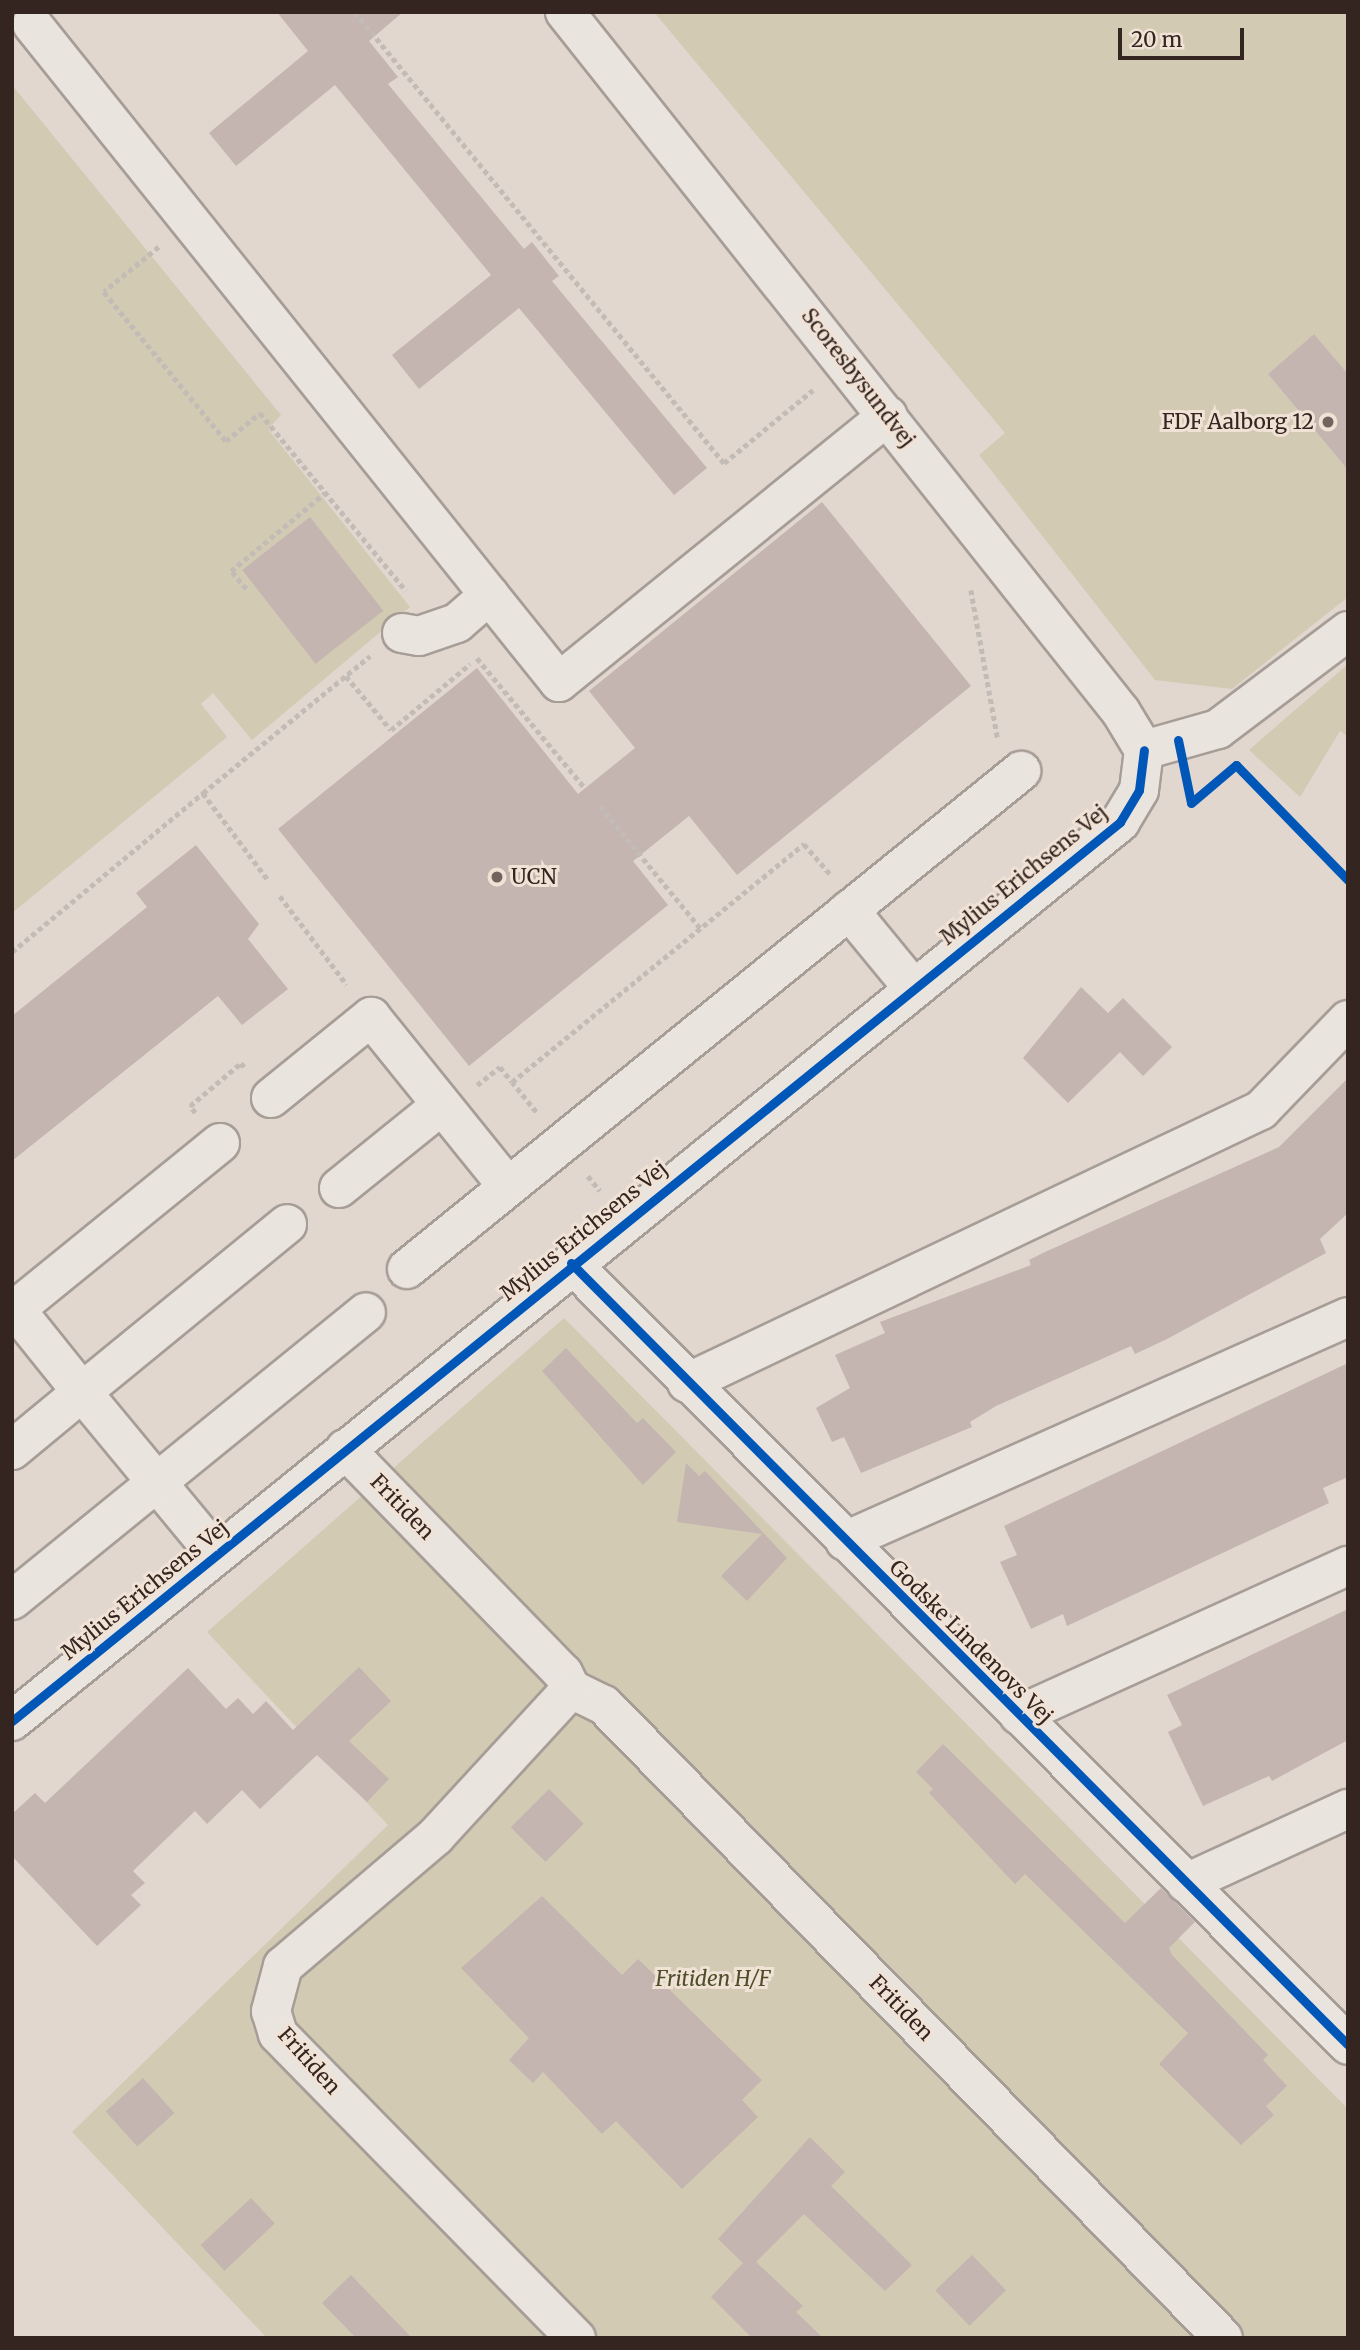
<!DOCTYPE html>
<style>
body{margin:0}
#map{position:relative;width:1360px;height:2350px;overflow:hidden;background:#e1d7cf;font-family:Merriweather,serif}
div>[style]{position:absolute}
.green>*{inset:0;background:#d2cab3}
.building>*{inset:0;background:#c4b5b0;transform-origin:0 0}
.path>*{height:4.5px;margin-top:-2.25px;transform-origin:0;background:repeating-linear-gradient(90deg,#c2bbb6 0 5px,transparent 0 8.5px)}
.roads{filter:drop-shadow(2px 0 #a79d97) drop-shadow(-2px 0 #a79d97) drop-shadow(0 2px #a79d97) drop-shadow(0 -2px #a79d97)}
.minor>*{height:38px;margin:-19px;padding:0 19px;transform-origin:19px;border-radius:19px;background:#eae4df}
.cycleway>*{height:9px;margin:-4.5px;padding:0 4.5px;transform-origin:4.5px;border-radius:4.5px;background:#0057b8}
.dots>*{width:19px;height:19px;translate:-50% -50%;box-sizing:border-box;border:4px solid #f1e2d6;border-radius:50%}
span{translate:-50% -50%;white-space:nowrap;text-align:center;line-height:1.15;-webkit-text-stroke:6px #f1e2d6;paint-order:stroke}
.street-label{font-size:21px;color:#352521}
.poi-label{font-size:21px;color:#352521}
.right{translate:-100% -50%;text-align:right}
.left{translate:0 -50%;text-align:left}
.park-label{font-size:21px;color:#4e4e2a;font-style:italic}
.frame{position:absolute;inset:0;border:14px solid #352521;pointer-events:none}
.scale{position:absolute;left:1118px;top:28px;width:126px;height:32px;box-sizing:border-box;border:4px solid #352521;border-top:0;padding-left:9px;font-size:21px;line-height:24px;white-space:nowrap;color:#352521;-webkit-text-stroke:5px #f1e2d6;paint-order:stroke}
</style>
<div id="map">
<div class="green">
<i style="clip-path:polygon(654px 12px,1348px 12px,1348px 374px,1314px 334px,1268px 374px,1348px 470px,1348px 597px,1232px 689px,1155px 680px,979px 455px,1005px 433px)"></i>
<i style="clip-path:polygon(12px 85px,281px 415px,268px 429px,410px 607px,252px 740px,213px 693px,201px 704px,227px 737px,12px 913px)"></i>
<i style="clip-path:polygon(1348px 664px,1348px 737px,1340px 731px,1300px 797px,1249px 750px)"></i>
<i style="clip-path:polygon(564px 1318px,1348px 2109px,1348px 2338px,267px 2338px,72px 2132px,388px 1825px,207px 1632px)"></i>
</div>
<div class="building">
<i style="clip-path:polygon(277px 12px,403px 12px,369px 41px,398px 77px,388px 84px,524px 249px,532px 242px,559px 276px,552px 281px,707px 468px,674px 495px,519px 308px,419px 389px,392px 355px,491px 275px,335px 85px,236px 166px,209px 133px,308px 51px)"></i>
<i style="clip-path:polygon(1314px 334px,1348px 374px,1348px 470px,1268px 374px)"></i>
<i style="clip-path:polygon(822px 502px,971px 686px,737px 875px,689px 816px,633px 861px,668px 905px,469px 1066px,278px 829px,477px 668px,578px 794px,635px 748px,589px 691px)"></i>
<i style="left:310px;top:517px;width:119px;height:86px;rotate:52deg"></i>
<i style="clip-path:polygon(196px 845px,259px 924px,248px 939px,288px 989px,242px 1025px,218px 996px,12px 1161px,12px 1016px,147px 907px,136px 893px)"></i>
<i style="clip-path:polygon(1081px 987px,1108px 1013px,1123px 998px,1172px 1047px,1143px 1076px,1120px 1052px,1068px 1103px,1023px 1058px)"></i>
<i style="clip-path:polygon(1348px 1078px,1348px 1213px,1320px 1239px,1326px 1253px,1167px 1339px,1135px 1354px,1131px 1346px,996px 1406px,970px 1422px,972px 1427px,861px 1473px,844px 1437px,832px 1442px,816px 1408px,850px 1388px,835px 1355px,885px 1333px,880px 1322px,1031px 1265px,1029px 1260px,1045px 1252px,1279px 1147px)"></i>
<i style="clip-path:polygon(566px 1348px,637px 1423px,643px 1418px,676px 1452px,643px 1485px,542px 1371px)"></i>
<i style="clip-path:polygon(1348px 1363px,1348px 1477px,1323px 1488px,1329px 1503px,1067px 1626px,1063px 1614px,1031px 1629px,1000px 1562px,1017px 1555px,1004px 1526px)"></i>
<i style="clip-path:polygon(686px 1463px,699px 1476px,705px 1471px,787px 1558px,747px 1601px,721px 1576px,762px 1534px,677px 1522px)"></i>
<i style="clip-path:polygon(1348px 1609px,1348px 1740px,1272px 1781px,1269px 1776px,1203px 1806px,1168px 1732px,1182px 1725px,1167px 1695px)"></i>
<i style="clip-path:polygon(359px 1667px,391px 1701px,349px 1741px,389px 1779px,367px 1802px,317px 1755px,260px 1809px,242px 1790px,207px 1824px,195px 1811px,133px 1871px,145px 1883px,131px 1895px,141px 1905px,97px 1946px,12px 1856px,12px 1814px,35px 1793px,45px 1803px,188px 1668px,226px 1709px,238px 1698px,253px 1714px,266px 1701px,293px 1730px)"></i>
<i style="clip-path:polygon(943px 1744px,1125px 1923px,1161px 1888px,1195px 1922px,1169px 1948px,1172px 1955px,1268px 2055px,1263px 2060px,1287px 2086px,1266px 2106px,1274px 2115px,1241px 2145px,1159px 2064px,1188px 2033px,1025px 1874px,1015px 1884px,929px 1793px,933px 1789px,916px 1772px)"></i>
<i style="left:549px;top:1789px;width:49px;height:54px;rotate:45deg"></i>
<i style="clip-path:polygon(542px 1896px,622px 1975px,638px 1959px,762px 2080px,742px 2100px,758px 2117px,682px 2189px,616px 2121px,602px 2134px,543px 2072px,533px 2083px,509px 2060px,529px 2038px,461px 1968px)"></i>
<i style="left:143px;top:2078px;width:47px;height:50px;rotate:48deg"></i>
<i style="clip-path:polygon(810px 2137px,845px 2172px,831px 2186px,912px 2265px,885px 2291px,804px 2214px,756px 2262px,803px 2306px,796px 2312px,823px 2338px,752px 2338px,711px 2297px,743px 2263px,718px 2239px)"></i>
<i style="left:251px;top:2198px;width:35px;height:69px;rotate:47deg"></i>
<i style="left:972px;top:2255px;width:49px;height:51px;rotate:46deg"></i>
<i style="clip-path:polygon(351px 2275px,412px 2338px,356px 2338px,322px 2303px)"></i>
</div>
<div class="path">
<i style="left:355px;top:12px;width:583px;rotate:50.71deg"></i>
<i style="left:724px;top:463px;width:115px;rotate:-39.4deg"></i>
<i style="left:159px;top:247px;width:71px;rotate:140.7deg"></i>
<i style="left:104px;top:292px;width:193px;rotate:50.7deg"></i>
<i style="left:226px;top:441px;width:44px;rotate:-39.5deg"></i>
<i style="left:260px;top:413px;width:230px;rotate:50.6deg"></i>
<i style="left:246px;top:589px;width:23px;rotate:-130deg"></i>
<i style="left:231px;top:571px;width:122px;rotate:-39.7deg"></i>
<i style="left:971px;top:590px;width:152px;rotate:79.8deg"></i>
<i style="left:477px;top:658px;width:169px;rotate:50.3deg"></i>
<i style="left:346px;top:676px;width:70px;rotate:50.2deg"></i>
<i style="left:391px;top:730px;width:103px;rotate:-39.9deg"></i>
<i style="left:203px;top:793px;width:216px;rotate:-39.4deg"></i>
<i style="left:600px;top:806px;width:159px;rotate:50.6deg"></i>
<i style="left:280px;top:896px;width:111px;rotate:53deg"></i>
<i style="left:12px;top:952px;width:249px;rotate:-39.8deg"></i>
<i style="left:203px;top:793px;width:109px;rotate:53.2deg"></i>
<i style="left:477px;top:1085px;width:29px;rotate:-38deg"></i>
<i style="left:500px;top:1067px;width:19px;rotate:51deg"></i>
<i style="left:536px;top:1112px;width:38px;rotate:-129deg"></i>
<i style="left:512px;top:1082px;width:377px;rotate:-39.2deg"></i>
<i style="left:804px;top:844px;width:41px;rotate:48.9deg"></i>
<i style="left:195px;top:1113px;width:9px;rotate:-126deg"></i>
<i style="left:190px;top:1106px;width:67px;rotate:-40.1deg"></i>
<i style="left:241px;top:1063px;width:6px;rotate:51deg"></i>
<i style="left:588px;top:1176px;width:19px;rotate:51deg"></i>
</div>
<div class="roads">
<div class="minor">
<i style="left:565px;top:12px;width:894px;rotate:51.54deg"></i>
<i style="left:1121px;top:712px;width:44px;rotate:58.8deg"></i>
<i style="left:32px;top:24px;width:843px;rotate:51.31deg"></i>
<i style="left:559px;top:682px;width:423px;rotate:-39deg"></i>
<i style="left:402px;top:633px;width:17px;rotate:10deg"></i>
<i style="left:419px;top:636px;width:40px;rotate:-18.9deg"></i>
<i style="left:457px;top:623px;width:43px;rotate:-41.2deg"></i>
<i style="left:1144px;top:750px;width:77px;rotate:-15.8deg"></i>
<i style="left:1218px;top:729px;width:163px;rotate:-37deg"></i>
<i style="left:849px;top:910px;width:101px;rotate:50.6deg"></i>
<i style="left:271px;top:1098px;width:129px;rotate:-39deg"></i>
<i style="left:371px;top:1017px;width:218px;rotate:51.1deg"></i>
<i style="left:339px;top:1188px;width:132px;rotate:-38.9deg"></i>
<i style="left:571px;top:1263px;width:1102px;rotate:45.18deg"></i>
<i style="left:407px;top:1269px;width:791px;rotate:-39.04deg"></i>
<i style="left:12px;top:1305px;width:112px;rotate:51.2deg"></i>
<i style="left:82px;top:1392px;width:265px;rotate:-39.3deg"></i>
<i style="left:12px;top:1312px;width:268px;rotate:-39.1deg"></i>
<i style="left:687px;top:1383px;width:636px;rotate:-25.44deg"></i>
<i style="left:1261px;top:1110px;width:125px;rotate:-46deg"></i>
<i style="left:345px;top:1449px;width:313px;rotate:45.8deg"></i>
<i style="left:563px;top:1673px;width:18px;rotate:63deg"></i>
<i style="left:571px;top:1689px;width:37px;rotate:26deg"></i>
<i style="left:604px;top:1705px;width:885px;rotate:45.64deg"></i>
<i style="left:12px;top:1450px;width:91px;rotate:-39.6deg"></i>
<i style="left:82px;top:1392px;width:210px;rotate:50.4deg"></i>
<i style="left:845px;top:1541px;width:551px;rotate:-24deg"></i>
<i style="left:12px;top:1600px;width:456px;rotate:-39.1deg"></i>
<i style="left:571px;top:1689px;width:200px;rotate:132.6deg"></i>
<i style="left:436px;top:1836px;width:201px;rotate:139.6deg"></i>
<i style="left:283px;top:1966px;width:47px;rotate:104.9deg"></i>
<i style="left:271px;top:2011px;width:24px;rotate:73deg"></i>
<i style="left:278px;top:2034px;width:426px;rotate:45.6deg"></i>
<i style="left:1019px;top:1715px;width:361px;rotate:-24.4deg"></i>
<i style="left:12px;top:1721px;width:1427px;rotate:-39.05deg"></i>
<i style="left:1120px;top:822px;width:37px;rotate:-59deg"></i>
<i style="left:1139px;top:790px;width:40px;rotate:-82.9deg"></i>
<i style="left:1186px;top:1883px;width:178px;rotate:-24.6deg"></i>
</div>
</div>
<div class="cycleway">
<i style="left:1178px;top:740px;width:64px;rotate:78.3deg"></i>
<i style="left:1191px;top:803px;width:59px;rotate:-40.2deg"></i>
<i style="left:1236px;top:765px;width:161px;rotate:45.8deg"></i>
<i style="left:571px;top:1263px;width:1102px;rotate:45.18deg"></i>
<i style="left:12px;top:1721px;width:1427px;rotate:-39.05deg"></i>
<i style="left:1120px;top:822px;width:37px;rotate:-59deg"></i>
<i style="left:1139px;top:790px;width:40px;rotate:-82.9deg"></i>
</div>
<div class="dots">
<i style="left:1328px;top:422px;background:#71635e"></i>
<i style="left:497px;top:877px;background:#71635e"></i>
</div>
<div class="street-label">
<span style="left:858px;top:378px;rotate:52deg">Scoresbysundvej</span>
<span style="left:1024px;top:875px;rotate:-39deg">Mylius Erichsens Vej</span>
<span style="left:584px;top:1231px;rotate:-39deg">Mylius Erichsens Vej</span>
<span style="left:402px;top:1507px;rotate:46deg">Fritiden</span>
<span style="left:145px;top:1590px;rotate:-39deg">Mylius Erichsens Vej</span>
<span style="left:971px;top:1642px;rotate:45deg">Godske Lindenovs Vej</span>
<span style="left:901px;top:2008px;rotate:46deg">Fritiden</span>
<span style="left:309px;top:2061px;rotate:48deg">Fritiden</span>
</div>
<div class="poi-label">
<span class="right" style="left:1314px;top:422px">FDF Aalborg 12</span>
<span class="left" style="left:511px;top:877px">UCN</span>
</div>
<div class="park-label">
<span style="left:713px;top:1979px">Fritiden H/F</span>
</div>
<div class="frame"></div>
<div class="scale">20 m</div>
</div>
